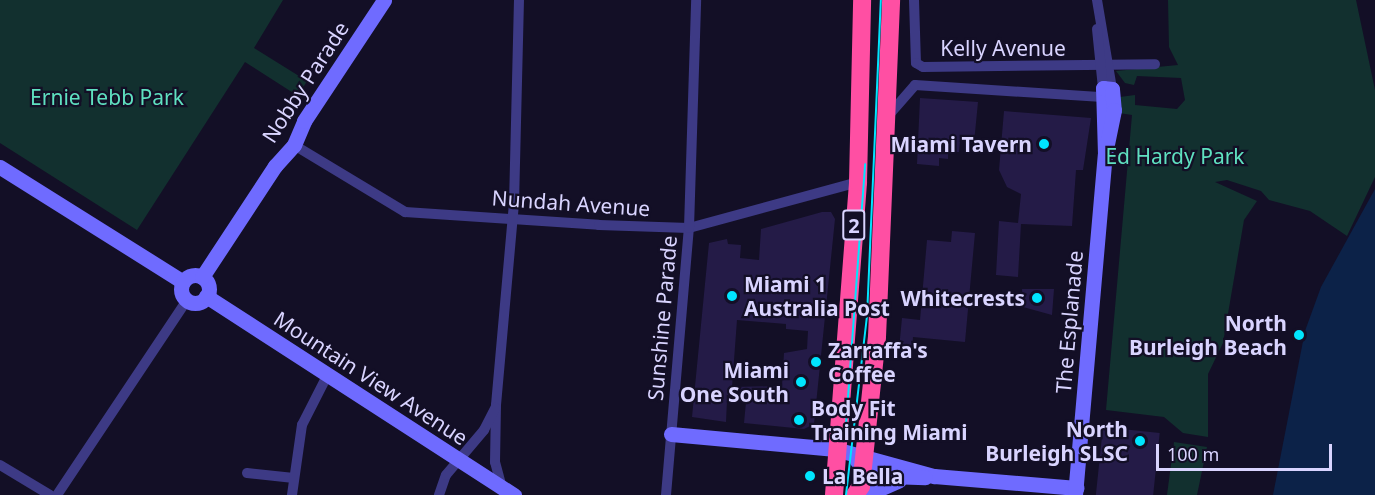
<!DOCTYPE html>
<style>
body{margin:0}
#map{position:relative;width:1375px;height:495px;overflow:hidden;background:#130f26;font-family:"Noto Sans",sans-serif}
div>[style]{position:absolute}
.green>*{inset:0;background:#12302f}
.water>*{inset:0;background:#0c2248}
.building>*{inset:0;background:#241b47;transform-origin:0 0}
.street>*{height:10px;margin:-5px;padding:0 5px;transform-origin:5px;border-radius:5px;background:#3d3a85}
.secondary>*{height:15px;margin:-7.5px;padding:0 7.5px;transform-origin:7.5px;border-radius:7.5px;background:#6f6bff}
.secondary>.ring{margin:-7.5px;padding:0;box-sizing:content-box;background:none;border:15px solid #6f6bff;border-radius:50%}
.highway>*{height:18px;margin:-9px;padding:0 9px;transform-origin:9px;border-radius:9px;background:#ff4fa3}
.tram>*{height:1.5px;margin:-0.75px;padding:0 0.75px;transform-origin:0.75px;border-radius:0.75px;background:#00e5ff}
.dots>*{width:16px;height:16px;translate:-50% -50%;box-sizing:border-box;border:3px solid #130f26;border-radius:50%}
span{translate:-50% -50%;white-space:nowrap;text-align:center;line-height:1.15;-webkit-text-stroke:4.5px #130f26;paint-order:stroke}
.shield-label span{padding:2px 4px;background:#130f26;border:2px solid;border-radius:4px;-webkit-text-stroke-width:0}
.shield-label{font-size:20px;color:#d9d4ff;font-weight:700}
.street-label{font-size:21px;color:#d9d4ff}
.park-label{font-size:21px;color:#5fe0c0}
.poi-label{font-size:21px;color:#d9d4ff;font-weight:700}
.right{translate:-100% -50%;text-align:right}
.left{translate:0 -50%;text-align:left}
.scale{position:absolute;left:1156px;top:444px;width:176px;height:27px;box-sizing:border-box;border:3px solid #d9d4ff;border-top:0;padding-left:8px;font-size:18px;line-height:21px;white-space:nowrap;color:#d9d4ff;-webkit-text-stroke:4px #130f26;paint-order:stroke}
</style>
<div id="map">
<div class="green">
<i style="clip-path:polygon(0 0,283px 0,254px 48px,307px 81px,298px 96px,245px 62px,137px 230px,0 143px)"></i>
<i style="clip-path:polygon(1168px 0,1356px 0,1375px 90px,1375px 177px,1347px 236px,1310px 211px,1269px 200px,1261px 191px,1227px 180px,1215px 182px,1257px 201px,1244px 220px,1223px 343px,1208px 374px,1208px 437px,1183px 433px,1164px 417px,1106px 410px,1132px 115px,1119px 113px,1120px 97px,1135px 95px,1135px 105px,1177px 109px,1185px 100px,1181px 78px,1137px 76px,1134px 85px,1125px 83px,1116px 71px,1178px 65px,1169px 47px)"></i>
<i style="clip-path:polygon(1174px 442px,1207px 447px,1197px 495px,1167px 495px)"></i>
</div>
<div class="water">
<i style="clip-path:polygon(1375px 189px,1375px 495px,1273px 495px,1305px 331px,1321px 287px)"></i>
</div>
<div class="building">
<i style="clip-path:polygon(920px 98px,978px 102px,974px 143px,960px 141px,959px 152px,948px 152px,948px 159px,939px 158px,939px 166px,917px 164px)"></i>
<i style="clip-path:polygon(1004px 111px,1091px 118px,1083px 170px,1076px 170px,1072px 226px,1021px 224px,1018px 277px,996px 275px,999px 221px,1018px 223px,1021px 194px,1007px 187px,999px 170px)"></i>
<i style="clip-path:polygon(evenodd,822px 212px,831px 212px,835px 219px,814px 424px,804px 429px,744px 423px,746px 402px,727px 400px,726px 422px,692px 417px,709px 243px,727px 239px,728px 244px,741px 245px,740px 258px,759px 260px,761px 229px,822px 212px,737px 320px,786px 324px,786px 329px,808px 331px,807px 349px,784px 353px,782px 386px,732px 387px,737px 320px)"></i>
<i style="clip-path:polygon(952px 231px,975px 233px,965px 342px,913px 337px,912px 351px,899px 349px,902px 318px,920px 320px,927px 240px,951px 242px)"></i>
<i style="clip-path:polygon(1022px 289px,1054px 289px,1052px 315px,1023px 307px)"></i>
<i style="left:1103px;top:427px;width:57px;height:69px;rotate:6deg"></i>
</div>
<div class="street">
<i style="left:914px;top:0;width:63px;rotate:88.2deg"></i>
<i style="left:916px;top:63px;width:8px;rotate:30deg"></i>
<i style="left:923px;top:67px;width:232px;rotate:-0.7deg"></i>
<i style="left:1097px;top:0;width:90px;rotate:80.4deg"></i>
<i style="left:1097px;top:29px;width:59px;rotate:84.2deg"></i>
<i style="left:888px;top:116px;width:41px;rotate:-48.9deg"></i>
<i style="left:915px;top:85px;width:188px;rotate:3.7deg"></i>
<i style="left:294px;top:145px;width:130px;rotate:31.1deg"></i>
<i style="left:405px;top:212px;width:194px;rotate:3.8deg"></i>
<i style="left:599px;top:225px;width:90px;rotate:1.9deg"></i>
<i style="left:689px;top:228px;width:175px;rotate:-15.2deg"></i>
<i style="left:0;top:465px;width:58px;rotate:31deg"></i>
<i style="left:247px;top:473px;width:47px;rotate:6.1deg"></i>
<i style="left:502px;top:488px;width:27px;rotate:-105deg"></i>
<i style="left:495px;top:462px;width:57px;rotate:-89deg"></i>
<i style="left:496px;top:405px;width:202px;rotate:-84.9deg"></i>
<i style="left:514px;top:204px;width:204px;rotate:-88.6deg"></i>
<i style="left:57px;top:495px;width:234px;rotate:-56.3deg"></i>
<i style="left:292px;top:495px;width:71px;rotate:-81.9deg"></i>
<i style="left:302px;top:425px;width:55px;rotate:-63deg"></i>
<i style="left:439px;top:495px;width:21px;rotate:-71deg"></i>
<i style="left:446px;top:475px;width:59px;rotate:-49.8deg"></i>
<i style="left:484px;top:430px;width:25px;rotate:-63deg"></i>
<i style="left:666px;top:495px;width:268px;rotate:-85.1deg"></i>
<i style="left:689px;top:228px;width:228px;rotate:-88.2deg"></i>
</div>
<div class="secondary">
<i style="left:0;top:167px;width:216px;rotate:32.1deg"></i>
<i class="ring" style="left:181px;top:275px;width:13px;height:13px"></i>
<i style="left:202px;top:277px;width:133px;rotate:-56.7deg"></i>
<i style="left:275px;top:166px;width:28px;rotate:-48deg"></i>
<i style="left:294px;top:145px;width:26px;rotate:-67deg"></i>
<i style="left:304px;top:121px;width:145px;rotate:-56.5deg"></i>
<i style="left:206px;top:296px;width:367px;rotate:32.9deg"></i>
<i style="left:671px;top:434px;width:165px;rotate:5.2deg"></i>
<i style="left:835px;top:449px;width:103px;rotate:15.3deg"></i>
<i style="left:934px;top:476px;width:143px;rotate:4.8deg"></i>
<i style="left:857px;top:461px;width:35px;rotate:25deg"></i>
<i style="left:889px;top:476px;width:36px;rotate:2deg"></i>
<i style="left:866px;top:495px;width:36px;rotate:-24deg"></i>
<i style="left:1075px;top:495px;width:342px;rotate:-85deg"></i>
<i style="left:1105px;top:154px;width:66px;rotate:-91.7deg"></i>
<i style="left:1103px;top:88px;width:9px;rotate:6deg"></i>
<i style="left:1112px;top:89px;width:21px;rotate:85deg"></i>
<i style="left:1114px;top:110px;width:45px;rotate:101.6deg"></i>
</div>
<div class="highway">
<i style="left:834px;top:495px;width:314px;rotate:-85.6deg"></i>
<i style="left:858px;top:182px;width:182px;rotate:-88.7deg"></i>
<i style="left:855px;top:495px;width:11px;rotate:-56deg"></i>
<i style="left:861px;top:486px;width:150px;rotate:-83.9deg"></i>
<i style="left:877px;top:337px;width:337px;rotate:-87.6deg"></i>
</div>
<div class="tram">
<i style="left:846px;top:425px;width:261px;rotate:-85.8deg"></i>
<i style="left:846px;top:495px;width:179px;rotate:-83.3deg"></i>
<i style="left:867px;top:317px;width:317px;rotate:-87.5deg"></i>
</div>
<div class="dots">
<i style="left:1044px;top:144px;background:#00e5ff"></i>
<i style="left:732px;top:296px;background:#00e5ff"></i>
<i style="left:1037px;top:298px;background:#00e5ff"></i>
<i style="left:1299px;top:335px;background:#00e5ff"></i>
<i style="left:816px;top:362px;background:#00e5ff"></i>
<i style="left:801px;top:382px;background:#00e5ff"></i>
<i style="left:799px;top:420px;background:#00e5ff"></i>
<i style="left:1140px;top:441px;background:#00e5ff"></i>
<i style="left:810px;top:476px;background:#00e5ff"></i>
</div>
<div class="shield-label">
<span style="left:854px;top:225px">2</span>
</div>
<div class="street-label">
<span style="left:1003px;top:48px">Kelly Avenue</span>
<span style="left:305px;top:82px;rotate:-57deg">Nobby Parade</span>
<span style="left:571px;top:203px;rotate:4deg">Nundah Avenue</span>
<span style="left:662px;top:318px;rotate:-85deg">Sunshine Parade</span>
<span style="left:1069px;top:322px;rotate:-85deg">The Esplanade</span>
<span style="left:371px;top:378px;rotate:33deg">Mountain View Avenue</span>
</div>
<div class="park-label">
<span style="left:107px;top:97px">Ernie Tebb Park</span>
<span style="left:1175px;top:156px">Ed Hardy Park</span>
</div>
<div class="poi-label">
<span class="right" style="left:1032px;top:144px">Miami Tavern</span>
<span class="left" style="left:744px;top:296px">Miami 1<br>Australia Post</span>
<span class="right" style="left:1025px;top:298px">Whitecrests</span>
<span class="right" style="left:1287px;top:335px">North<br>Burleigh Beach</span>
<span class="left" style="left:828px;top:362px">Zarraffa's<br>Coffee</span>
<span class="right" style="left:789px;top:382px">Miami<br>One South</span>
<span class="left" style="left:811px;top:420px">Body Fit<br>Training Miami</span>
<span class="right" style="left:1128px;top:441px">North<br>Burleigh SLSC</span>
<span class="left" style="left:822px;top:476px">La Bella</span>
</div>
<div class="scale">100 m</div>
</div>
